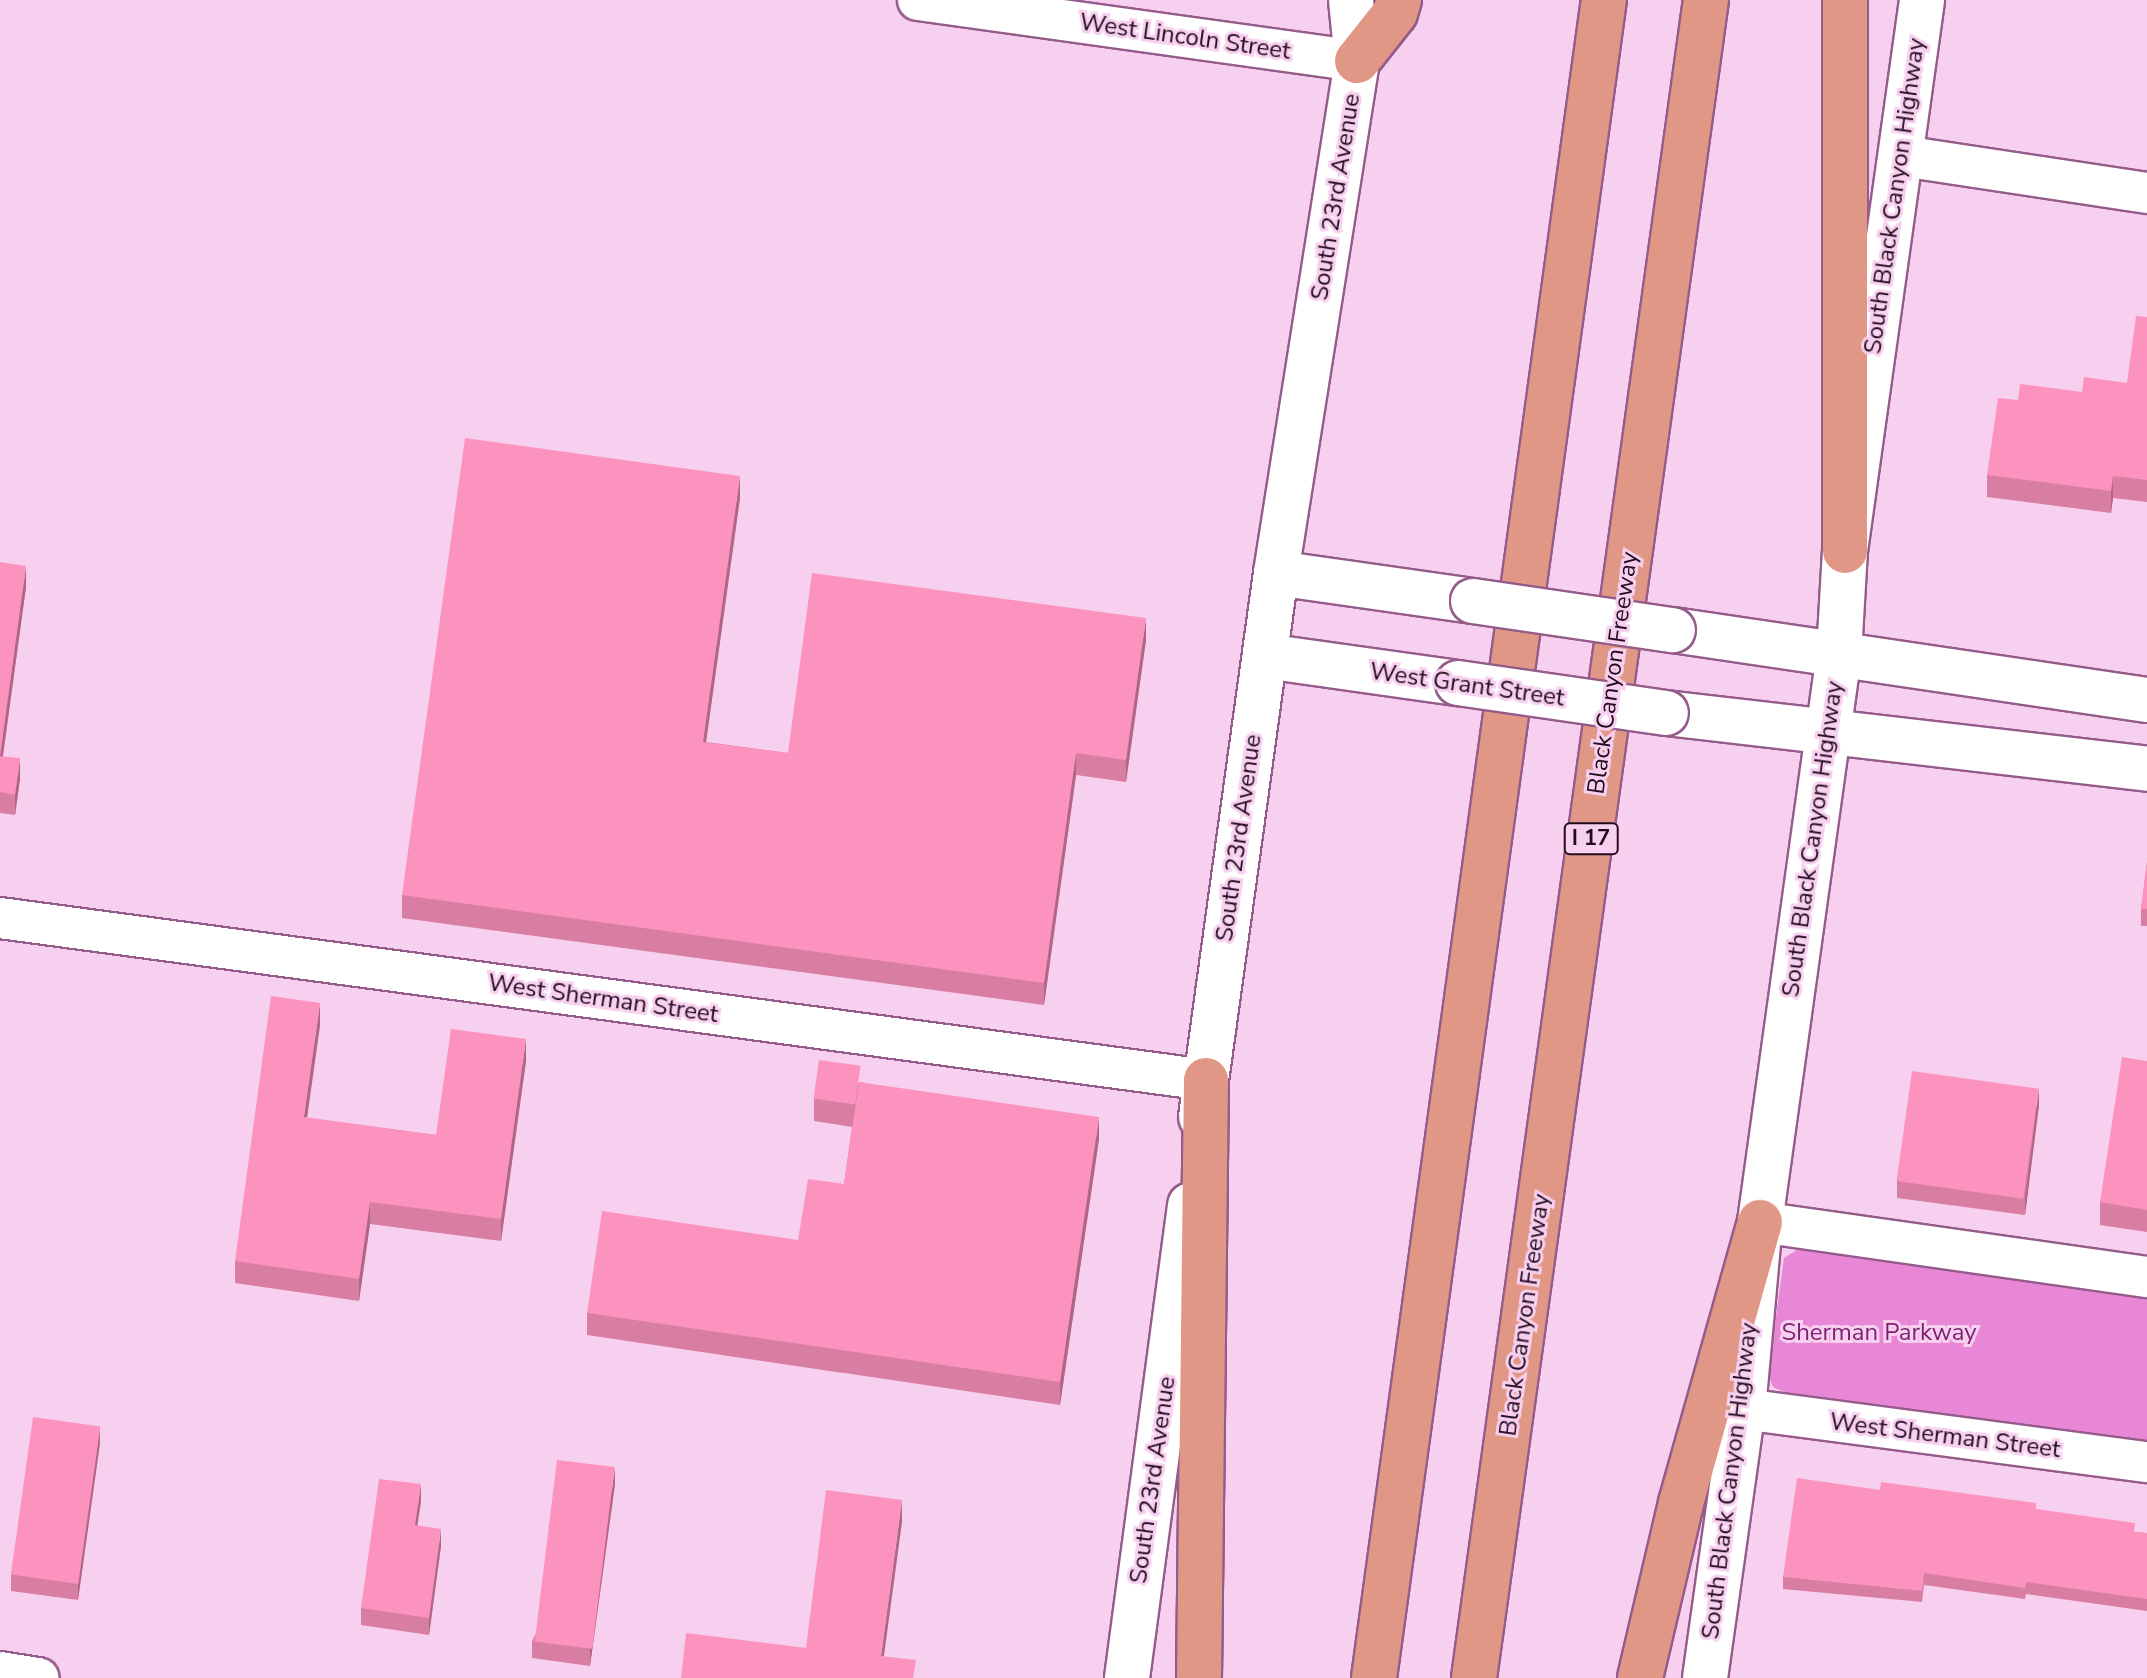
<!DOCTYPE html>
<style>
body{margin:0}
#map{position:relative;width:2147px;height:1678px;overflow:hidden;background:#f8d0ef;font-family:"Nunito Sans",sans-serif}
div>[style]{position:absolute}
.green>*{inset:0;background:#e887d6}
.roads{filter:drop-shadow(2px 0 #955b8a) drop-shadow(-2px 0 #955b8a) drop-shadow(0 2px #955b8a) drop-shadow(0 -2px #955b8a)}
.street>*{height:40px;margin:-20px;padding:0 20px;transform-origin:20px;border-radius:20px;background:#fff}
.secondary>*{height:44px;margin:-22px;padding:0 22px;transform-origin:22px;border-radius:22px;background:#fff}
.highway>*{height:44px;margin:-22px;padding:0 22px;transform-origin:22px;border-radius:22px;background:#e19785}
.bridges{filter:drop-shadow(2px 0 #955b8a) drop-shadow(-2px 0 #955b8a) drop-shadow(0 2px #955b8a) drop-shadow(0 -2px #955b8a)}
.secondary-bridge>*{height:44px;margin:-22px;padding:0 22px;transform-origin:22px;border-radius:22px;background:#fff}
.wall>*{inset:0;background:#d87ea3}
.shaded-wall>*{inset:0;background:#b06785}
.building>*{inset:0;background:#fb93be;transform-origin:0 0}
span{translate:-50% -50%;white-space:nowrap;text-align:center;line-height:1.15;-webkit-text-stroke:6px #f8d0ef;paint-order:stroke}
.shield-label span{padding:2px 6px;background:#f8d0ef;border:2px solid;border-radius:6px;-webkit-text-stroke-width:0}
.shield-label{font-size:22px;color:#220b1e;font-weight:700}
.street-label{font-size:24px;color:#220b1e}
.park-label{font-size:24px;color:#7f2172}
</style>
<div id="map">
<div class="green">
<i style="clip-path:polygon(1803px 1246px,2147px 1291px,2147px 1447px,1792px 1396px,1773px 1387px,1768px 1374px,1784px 1258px)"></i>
</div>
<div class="roads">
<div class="street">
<i style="left:918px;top:0;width:443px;rotate:7.9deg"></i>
<i style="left:1902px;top:156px;width:248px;rotate:8.6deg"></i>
<i style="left:0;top:918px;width:1217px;rotate:7.65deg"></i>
<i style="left:1760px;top:1222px;width:391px;rotate:8.1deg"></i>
<i style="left:1743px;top:1409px;width:407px;rotate:7.5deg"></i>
<i style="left:0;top:1672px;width:39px;rotate:9deg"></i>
</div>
<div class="secondary">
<i style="left:1276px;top:573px;width:199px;rotate:8.1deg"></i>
<i style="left:1673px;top:630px;width:479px;rotate:8.4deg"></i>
<i style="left:1265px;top:656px;width:195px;rotate:8deg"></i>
<i style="left:1666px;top:713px;width:484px;rotate:6.6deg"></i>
<i style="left:1201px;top:1117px;width:549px;rotate:-82.15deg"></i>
<i style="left:1276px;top:573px;width:518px;rotate:-81.01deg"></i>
<i style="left:1357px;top:61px;width:61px;rotate:-95.6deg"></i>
<i style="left:1127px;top:1678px;width:477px;rotate:-82.4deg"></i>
<i style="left:1705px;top:1678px;width:272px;rotate:-82deg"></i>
<i style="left:1743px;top:1409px;width:188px;rotate:-84.8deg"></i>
<i style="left:1760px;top:1222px;width:573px;rotate:-82.08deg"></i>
<i style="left:1839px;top:654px;width:103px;rotate:-86.7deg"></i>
<i style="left:1845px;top:551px;width:556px;rotate:-82.04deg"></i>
</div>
<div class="highway">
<i style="left:1845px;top:0;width:551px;rotate:90deg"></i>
<i style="left:1357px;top:61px;width:61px;rotate:-51.6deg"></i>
<i style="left:1395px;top:13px;width:14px;rotate:-73deg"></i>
<i style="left:1199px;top:1678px;width:598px;rotate:-89.33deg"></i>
<i style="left:1374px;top:1678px;width:1694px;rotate:-82.2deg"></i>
<i style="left:1474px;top:1678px;width:1694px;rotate:-82.13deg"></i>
<i style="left:1640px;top:1678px;width:180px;rotate:-76.8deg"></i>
<i style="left:1681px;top:1503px;width:292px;rotate:-74.3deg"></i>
</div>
</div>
<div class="bridges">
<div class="secondary-bridge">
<i style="left:1473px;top:601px;width:202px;rotate:8.3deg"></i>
<i style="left:1458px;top:683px;width:210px;rotate:8.2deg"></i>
</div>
</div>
<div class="wall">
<i style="clip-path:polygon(2147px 317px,2147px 502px,2113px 498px,2111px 513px,1987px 497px,1987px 475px,2018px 400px,2082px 392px,2127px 383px)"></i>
<i style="clip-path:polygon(740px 498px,706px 742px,788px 753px,1146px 640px,1126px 782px,1076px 775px,1044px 1005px,402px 918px,402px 895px)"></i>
<i style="clip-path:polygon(0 562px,26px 587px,3px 756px,20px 779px,15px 815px,0 813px)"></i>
<i style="clip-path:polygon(2147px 862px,2147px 926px,2141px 926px,2141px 909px)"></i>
<i style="clip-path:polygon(320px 1025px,307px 1118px,436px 1135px,526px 1061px,501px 1241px,370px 1224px,359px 1301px,235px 1283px,235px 1261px)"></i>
<i style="clip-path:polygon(2147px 1061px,2147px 1232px,2100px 1225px,2100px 1202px)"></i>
<i style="clip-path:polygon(861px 1082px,1099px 1139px,1060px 1405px,587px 1335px,587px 1313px,798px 1240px,844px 1184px,852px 1127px,814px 1121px,814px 1099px)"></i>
<i style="clip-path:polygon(2039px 1105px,2025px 1215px,1897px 1198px,1897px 1181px)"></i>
<i style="clip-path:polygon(100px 1443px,78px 1600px,11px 1591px,11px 1574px)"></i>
<i style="clip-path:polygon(615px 1484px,590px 1666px,532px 1658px,532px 1641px)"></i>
<i style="clip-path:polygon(1880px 1490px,2036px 1509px,2135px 1532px,2147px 1533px,2147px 1611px,2026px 1594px,2025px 1599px,1924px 1585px,1922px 1602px,1783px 1589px,1783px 1577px)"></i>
<i style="clip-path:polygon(421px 1501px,417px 1525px,441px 1546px,429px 1635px,361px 1625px,361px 1608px)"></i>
</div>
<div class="shaded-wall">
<i style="clip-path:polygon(740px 476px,740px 498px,703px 764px,703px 742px)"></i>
<i style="clip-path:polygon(2113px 476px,2113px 498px,2111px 513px,2111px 491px)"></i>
<i style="clip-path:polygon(26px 566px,26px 587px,0 776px,0 756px)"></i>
<i style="clip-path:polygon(1146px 618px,1146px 640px,1126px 782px,1126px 760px)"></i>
<i style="clip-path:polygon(1076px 753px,1076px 775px,1044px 1005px,1044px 983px)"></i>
<i style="clip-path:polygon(20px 758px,20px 779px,15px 815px,15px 795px)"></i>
<i style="clip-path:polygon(320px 1003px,320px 1025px,304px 1139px,304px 1117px)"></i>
<i style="clip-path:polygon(526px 1039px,526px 1061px,501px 1241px,501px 1219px)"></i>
<i style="clip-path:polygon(2039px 1088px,2039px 1105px,2025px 1215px,2025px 1198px)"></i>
<i style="clip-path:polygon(1099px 1117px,1099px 1139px,1060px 1405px,1060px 1382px)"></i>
<i style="clip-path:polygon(370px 1202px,370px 1224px,359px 1301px,359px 1279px)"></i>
<i style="clip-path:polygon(100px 1426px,100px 1443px,78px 1600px,78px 1583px)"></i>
<i style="clip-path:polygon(615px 1467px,615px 1484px,590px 1666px,590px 1649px)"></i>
<i style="clip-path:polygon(421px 1484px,421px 1501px,415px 1542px,415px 1525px)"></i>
<i style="clip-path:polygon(902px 1500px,902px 1522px,881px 1678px,881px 1656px)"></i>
<i style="clip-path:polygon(441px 1529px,441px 1546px,429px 1635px,429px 1618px)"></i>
</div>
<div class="building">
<i style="clip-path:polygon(2136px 316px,2147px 317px,2147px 480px,2113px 476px,2111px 491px,1987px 475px,1998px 398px,2018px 400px,2020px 384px,2082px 392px,2084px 377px,2127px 383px)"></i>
<i style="clip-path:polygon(465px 438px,740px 476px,703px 742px,788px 753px,812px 573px,1146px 618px,1126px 760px,1076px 753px,1044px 983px,402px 895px)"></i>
<i style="clip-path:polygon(0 562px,26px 566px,0 756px,20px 758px,15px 795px,0 792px)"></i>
<i style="clip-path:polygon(2147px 862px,2147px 909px,2141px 909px)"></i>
<i style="clip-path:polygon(271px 996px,320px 1003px,304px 1117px,436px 1135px,451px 1029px,526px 1039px,501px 1219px,370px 1202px,359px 1279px,235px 1261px)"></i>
<i style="clip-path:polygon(2122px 1057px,2147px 1061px,2147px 1210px,2100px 1202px)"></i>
<i style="left:819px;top:1060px;width:42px;height:39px;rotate:8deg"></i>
<i style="left:1912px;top:1071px;width:128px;height:111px;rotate:8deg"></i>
<i style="clip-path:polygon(859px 1082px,1099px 1117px,1060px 1382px,587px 1313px,602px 1211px,798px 1240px,808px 1179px,844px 1184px)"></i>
<i style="left:33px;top:1417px;width:68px;height:159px;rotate:8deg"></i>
<i style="left:557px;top:1460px;width:58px;height:183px;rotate:7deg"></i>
<i style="clip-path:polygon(1797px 1478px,1880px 1490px,1881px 1482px,2036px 1503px,2036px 1509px,2135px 1523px,2134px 1532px,2147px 1533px,2147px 1599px,2026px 1582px,2025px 1588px,1924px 1573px,1922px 1591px,1783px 1577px)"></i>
<i style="clip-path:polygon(379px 1479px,421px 1484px,415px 1525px,441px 1529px,429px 1618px,361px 1608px)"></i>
<i style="clip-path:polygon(826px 1490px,902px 1500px,881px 1656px,916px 1660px,913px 1678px,681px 1678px,686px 1633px,806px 1648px)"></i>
</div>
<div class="shield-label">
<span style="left:1591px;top:839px">I 17</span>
</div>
<div class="street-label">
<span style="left:1185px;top:37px;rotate:8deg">West Lincoln Street</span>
<span style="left:1895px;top:196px;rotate:-82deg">South Black Canyon Highway</span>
<span style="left:1336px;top:197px;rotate:-81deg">South 23rd Avenue</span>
<span style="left:1613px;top:673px;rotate:-82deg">Black Canyon Freeway</span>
<span style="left:1467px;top:685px;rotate:8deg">West Grant Street</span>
<span style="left:1239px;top:838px;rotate:-82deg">South 23rd Avenue</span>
<span style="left:1813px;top:839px;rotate:-82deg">South Black Canyon Highway</span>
<span style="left:603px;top:999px;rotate:8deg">West Sherman Street</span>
<span style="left:1525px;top:1315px;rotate:-82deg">Black Canyon Freeway</span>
<span style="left:1945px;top:1436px;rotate:7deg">West Sherman Street</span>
<span style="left:1153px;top:1480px;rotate:-82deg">South 23rd Avenue</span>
<span style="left:1730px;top:1481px;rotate:-83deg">South Black Canyon Highway</span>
</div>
<div class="park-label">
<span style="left:1879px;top:1333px">Sherman Parkway</span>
</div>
</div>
